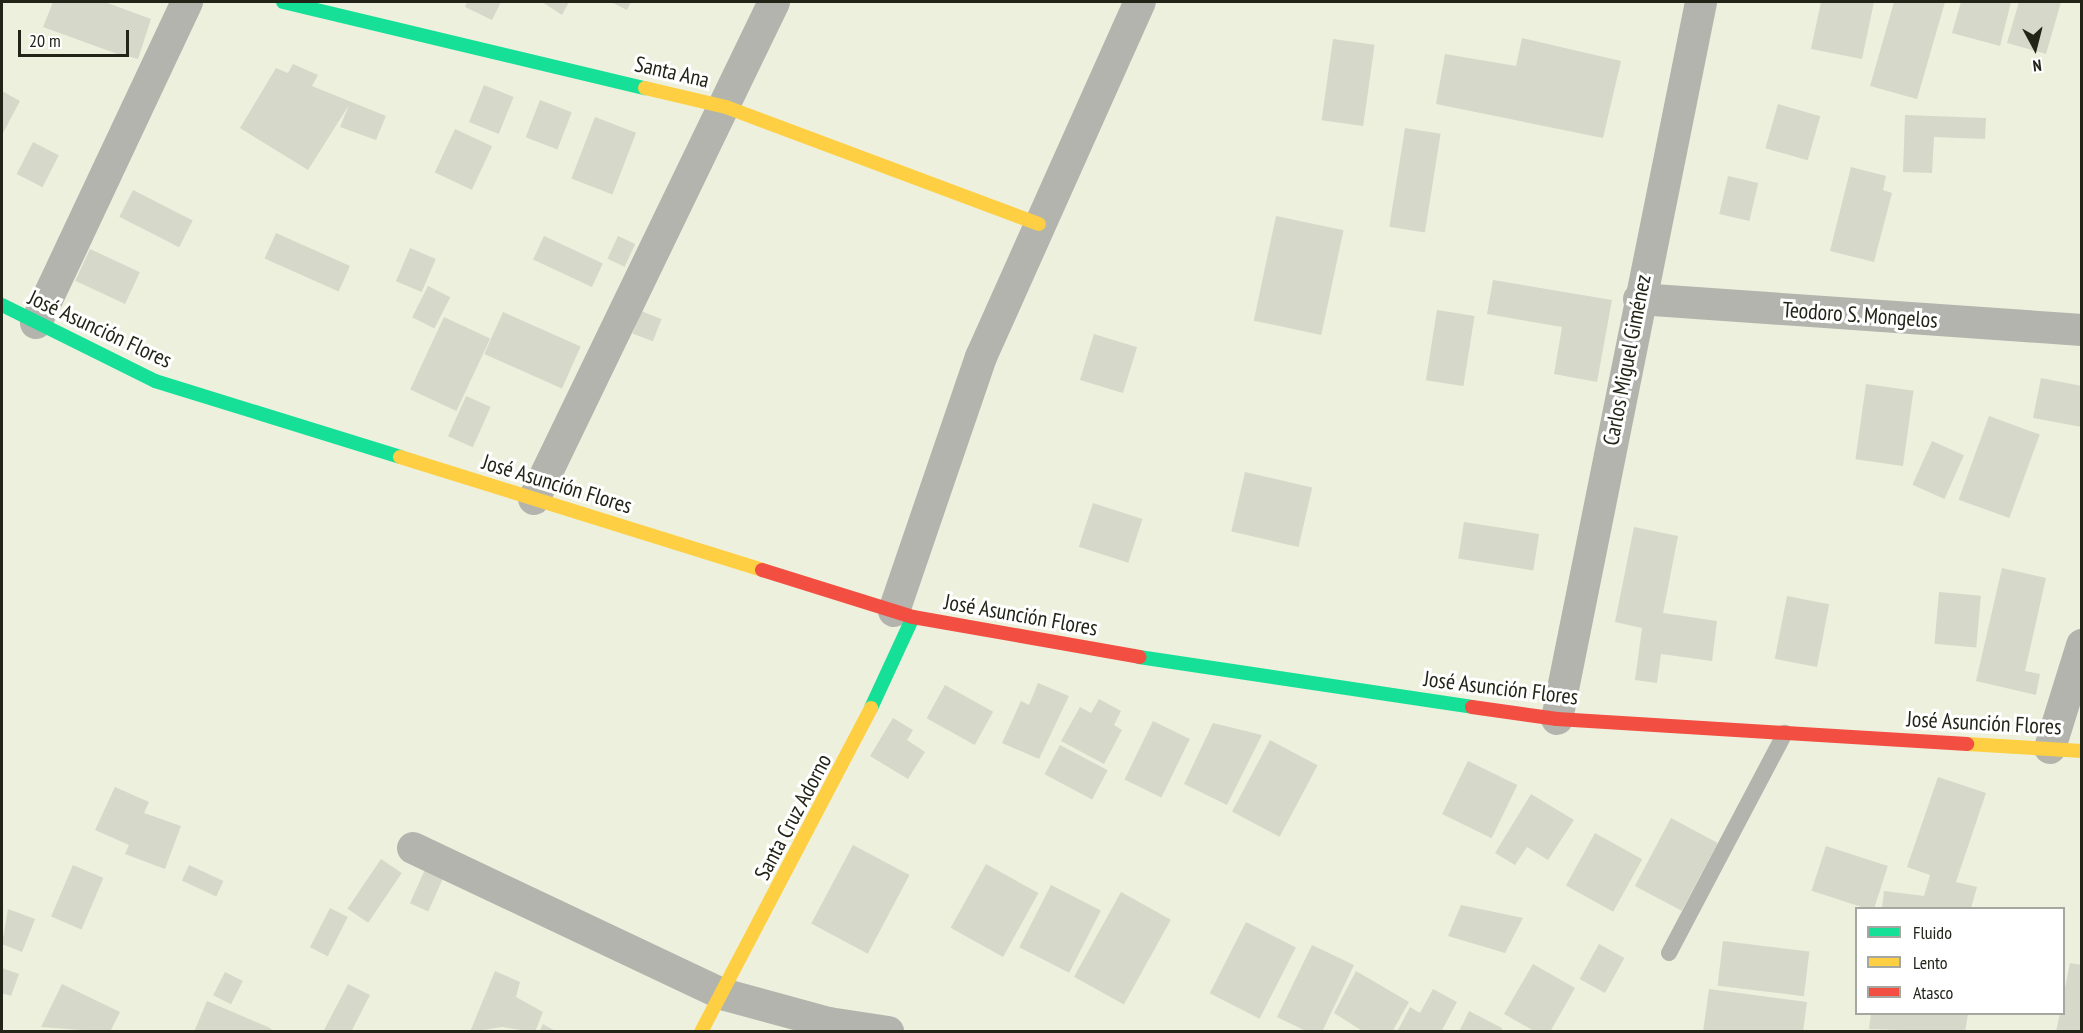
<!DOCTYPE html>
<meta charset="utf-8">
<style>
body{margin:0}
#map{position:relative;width:2083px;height:1033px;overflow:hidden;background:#edf0dc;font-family:"PT Sans Narrow",sans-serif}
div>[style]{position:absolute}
.building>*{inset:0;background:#d6d8c9;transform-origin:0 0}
.lane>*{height:16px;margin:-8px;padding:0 8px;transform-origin:8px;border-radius:8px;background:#b3b4ad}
.street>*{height:32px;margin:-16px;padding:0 16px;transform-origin:16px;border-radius:16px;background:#b3b4ad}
.fast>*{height:14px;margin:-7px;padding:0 7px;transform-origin:7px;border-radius:7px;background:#16e098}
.slow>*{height:14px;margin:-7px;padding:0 7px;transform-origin:7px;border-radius:7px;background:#ffcf43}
.jam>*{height:14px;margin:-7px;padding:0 7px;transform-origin:7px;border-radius:7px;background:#f24e42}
span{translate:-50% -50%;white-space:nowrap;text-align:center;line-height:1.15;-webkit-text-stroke:6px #fff;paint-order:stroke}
.street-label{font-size:22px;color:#222417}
.frame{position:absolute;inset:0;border:3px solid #222417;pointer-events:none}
.legend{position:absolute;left:1855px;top:907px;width:210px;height:108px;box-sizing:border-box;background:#fff;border:2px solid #a7a7a2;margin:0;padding:8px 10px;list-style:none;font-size:18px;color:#222417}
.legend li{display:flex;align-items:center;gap:12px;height:30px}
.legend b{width:30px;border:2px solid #a7a7a2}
.north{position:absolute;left:2005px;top:18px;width:60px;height:60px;-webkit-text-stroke:4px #fff;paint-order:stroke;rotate:173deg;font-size:16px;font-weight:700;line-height:24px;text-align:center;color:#222417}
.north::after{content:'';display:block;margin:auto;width:21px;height:27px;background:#222417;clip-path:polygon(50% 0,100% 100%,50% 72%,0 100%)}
.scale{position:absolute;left:18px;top:30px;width:111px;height:27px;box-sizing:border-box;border:3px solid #222417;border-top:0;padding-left:8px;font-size:18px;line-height:21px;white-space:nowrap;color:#222417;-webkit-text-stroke:4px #fff;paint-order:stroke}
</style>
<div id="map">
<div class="building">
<i style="clip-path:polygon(53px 2px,105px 2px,151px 19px,138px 59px,124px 55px,126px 47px,123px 56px,43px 27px)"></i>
<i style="clip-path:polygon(467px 2px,501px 2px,492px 20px,465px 7px)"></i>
<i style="clip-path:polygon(542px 2px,569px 2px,562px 15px)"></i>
<i style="clip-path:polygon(611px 2px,631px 2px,627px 10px)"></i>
<i style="clip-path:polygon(1821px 2px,1874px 2px,1862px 59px,1811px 49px)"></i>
<i style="clip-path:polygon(1894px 2px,1945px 2px,1917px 99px,1870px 86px)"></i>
<i style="clip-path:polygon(1961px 2px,2011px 2px,2000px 46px,1952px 33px)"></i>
<i style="clip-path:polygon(2019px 2px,2061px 2px,2046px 54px,2007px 43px)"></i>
<i style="clip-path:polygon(1522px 38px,1621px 61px,1603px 138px,1436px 104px,1445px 54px,1516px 66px)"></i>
<i style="left:1333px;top:39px;width:42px;height:82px;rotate:8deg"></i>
<i style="clip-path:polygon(293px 64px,318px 75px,312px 86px,386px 116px,376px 140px,340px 127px,349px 105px,308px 170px,240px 128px,276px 68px,288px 73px)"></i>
<i style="left:484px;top:85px;width:32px;height:40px;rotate:22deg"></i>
<i style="clip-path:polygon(2px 91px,20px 101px,3px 133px,2px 132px)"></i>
<i style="left:540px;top:100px;width:34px;height:40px;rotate:21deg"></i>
<i style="left:1778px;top:104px;width:44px;height:46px;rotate:16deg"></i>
<i style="clip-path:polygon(1905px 115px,1986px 118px,1985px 139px,1934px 137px,1932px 173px,1903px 172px)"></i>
<i style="left:595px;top:117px;width:44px;height:66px;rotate:21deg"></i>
<i style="left:1405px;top:128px;width:36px;height:100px;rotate:9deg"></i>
<i style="left:455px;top:129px;width:41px;height:48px;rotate:25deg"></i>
<i style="left:33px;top:142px;width:29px;height:36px;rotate:27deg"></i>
<i style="clip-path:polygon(1851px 167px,1886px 176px,1883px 190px,1892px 193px,1874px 262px,1830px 251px)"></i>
<i style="left:1728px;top:176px;width:31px;height:39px;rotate:13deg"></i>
<i style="left:133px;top:190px;width:67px;height:30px;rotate:27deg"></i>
<i style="left:1276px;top:216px;width:69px;height:107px;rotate:12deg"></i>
<i style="left:276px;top:233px;width:81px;height:28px;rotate:24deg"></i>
<i style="left:544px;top:236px;width:65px;height:26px;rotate:25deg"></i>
<i style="left:618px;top:236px;width:19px;height:25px;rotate:25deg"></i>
<i style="left:410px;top:248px;width:28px;height:36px;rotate:23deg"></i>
<i style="left:90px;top:249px;width:55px;height:35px;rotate:25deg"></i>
<i style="clip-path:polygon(1493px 280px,1612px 300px,1597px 382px,1554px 374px,1562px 327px,1487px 314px)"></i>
<i style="left:428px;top:286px;width:25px;height:35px;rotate:27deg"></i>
<i style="left:1437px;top:310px;width:38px;height:71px;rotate:9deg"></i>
<i style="left:641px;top:311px;width:22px;height:24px;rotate:21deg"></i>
<i style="left:503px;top:312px;width:85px;height:46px;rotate:24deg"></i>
<i style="left:444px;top:317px;width:51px;height:80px;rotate:25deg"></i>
<i style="left:1094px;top:334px;width:45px;height:48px;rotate:17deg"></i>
<i style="clip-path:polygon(2041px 378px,2082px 386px,2082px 427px,2033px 418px)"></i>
<i style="left:1866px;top:384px;width:48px;height:76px;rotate:8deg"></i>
<i style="left:466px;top:396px;width:27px;height:44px;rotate:24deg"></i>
<i style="left:1989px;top:416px;width:54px;height:89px;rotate:20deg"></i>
<i style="left:1932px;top:441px;width:35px;height:48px;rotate:24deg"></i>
<i style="left:1245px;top:472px;width:69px;height:61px;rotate:13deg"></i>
<i style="left:1093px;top:503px;width:52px;height:46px;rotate:18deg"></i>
<i style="left:1464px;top:522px;width:76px;height:37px;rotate:9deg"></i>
<i style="clip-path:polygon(1634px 527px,1678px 536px,1663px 613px,1717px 621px,1712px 661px,1661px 654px,1657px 683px,1635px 680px,1642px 628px,1615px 622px)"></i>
<i style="clip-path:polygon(2002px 568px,2046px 578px,2025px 671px,2040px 674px,2036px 695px,1976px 681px)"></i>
<i style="left:1939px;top:592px;width:42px;height:52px;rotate:5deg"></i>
<i style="left:1787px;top:596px;width:43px;height:64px;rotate:11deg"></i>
<i style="clip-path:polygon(1038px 683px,1069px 696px,1039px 759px,1002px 743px,1021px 701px,1029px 705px)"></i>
<i style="left:945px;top:685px;width:55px;height:38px;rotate:29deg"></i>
<i style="clip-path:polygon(1099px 699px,1121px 711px,1114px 725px,1122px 730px,1104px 764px,1061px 741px,1080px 707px,1091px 713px)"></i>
<i style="clip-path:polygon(893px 718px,913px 730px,907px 740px,925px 752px,908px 779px,870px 756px)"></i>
<i style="left:1153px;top:721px;width:41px;height:65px;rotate:26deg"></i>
<i style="clip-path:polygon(1213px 723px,1262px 735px,1227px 805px,1184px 784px)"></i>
<i style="left:1270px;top:740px;width:54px;height:81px;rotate:28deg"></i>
<i style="left:1060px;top:745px;width:54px;height:33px;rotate:28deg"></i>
<i style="left:1468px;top:761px;width:55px;height:59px;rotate:26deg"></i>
<i style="clip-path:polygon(1938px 777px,1986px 793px,1956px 882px,1977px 887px,1971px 908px,1882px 908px,1884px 891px,1924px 896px,1930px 875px,1907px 867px)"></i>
<i style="clip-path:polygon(115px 787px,149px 802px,144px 813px,181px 826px,165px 869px,125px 854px,129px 845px,95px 830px)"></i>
<i style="clip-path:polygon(1531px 794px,1574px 820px,1548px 860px,1527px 847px,1515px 865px,1495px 853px)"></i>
<i style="left:1671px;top:818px;width:53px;height:77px;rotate:28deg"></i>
<i style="left:1595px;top:833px;width:54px;height:60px;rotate:29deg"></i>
<i style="left:853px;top:845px;width:64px;height:89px;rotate:28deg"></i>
<i style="left:1826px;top:846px;width:65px;height:47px;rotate:18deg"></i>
<i style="left:381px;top:859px;width:25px;height:60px;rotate:34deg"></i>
<i style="left:986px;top:864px;width:60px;height:73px;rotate:29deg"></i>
<i style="left:73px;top:865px;width:33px;height:56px;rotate:23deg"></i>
<i style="left:189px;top:865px;width:38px;height:17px;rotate:25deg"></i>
<i style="left:427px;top:865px;width:20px;height:42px;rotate:24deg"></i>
<i style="left:1051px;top:885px;width:56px;height:70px;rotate:27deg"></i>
<i style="left:1121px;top:892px;width:57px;height:97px;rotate:29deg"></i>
<i style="clip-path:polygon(1461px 905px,1523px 918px,1505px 953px,1448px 936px)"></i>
<i style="left:330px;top:908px;width:20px;height:44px;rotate:27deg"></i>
<i style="clip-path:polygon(8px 909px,35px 919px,22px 952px,2px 944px)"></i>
<i style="left:1246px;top:922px;width:56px;height:80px;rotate:27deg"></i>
<i style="left:1723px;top:941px;width:87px;height:45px;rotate:7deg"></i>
<i style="left:1599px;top:944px;width:29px;height:40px;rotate:29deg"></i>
<i style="clip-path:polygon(1312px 945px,1354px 965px,1322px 1032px,1308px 1032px,1277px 1017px)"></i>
<i style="clip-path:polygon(2070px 963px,2082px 965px,2082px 1032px,2056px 1032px)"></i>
<i style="clip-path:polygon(1533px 964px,1575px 988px,1550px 1032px,1536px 1032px,1504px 1014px)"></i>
<i style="clip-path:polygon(2px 968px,19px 974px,11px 996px,2px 993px)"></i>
<i style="clip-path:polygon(495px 971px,520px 982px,516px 997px,543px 1012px,535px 1032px,502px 1027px,470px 1032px)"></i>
<i style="clip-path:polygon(1356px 971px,1409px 1002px,1392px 1032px,1364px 1032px,1334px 1013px)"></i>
<i style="left:225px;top:972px;width:20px;height:26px;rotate:27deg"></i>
<i style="clip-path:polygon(62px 984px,120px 1012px,110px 1032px,41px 1027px)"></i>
<i style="clip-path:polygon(348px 984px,370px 995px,351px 1032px,323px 1032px)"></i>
<i style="clip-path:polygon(1433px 989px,1457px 1002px,1441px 1032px,1397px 1032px,1410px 1007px,1420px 1013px)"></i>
<i style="clip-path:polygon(1709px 989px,1807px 1002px,1803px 1032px,1703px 1032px)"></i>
<i style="clip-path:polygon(207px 1001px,268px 1027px,275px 1032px,194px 1032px)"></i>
<i style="clip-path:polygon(1469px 1011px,1502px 1028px,1501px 1032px,1459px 1032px)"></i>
<i style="clip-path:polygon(1871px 1014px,1968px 1014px,1965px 1032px,1869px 1029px)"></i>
<i style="clip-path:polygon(543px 1024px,557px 1032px,539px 1032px)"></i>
</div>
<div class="lane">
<i style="left:1669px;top:953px;width:249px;rotate:-62.2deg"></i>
</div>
<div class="street">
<i style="left:1639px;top:299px;width:444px;rotate:4deg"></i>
<i style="left:36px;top:323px;width:355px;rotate:-64.8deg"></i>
<i style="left:534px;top:499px;width:552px;rotate:-64.22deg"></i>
<i style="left:894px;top:611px;width:268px;rotate:-71.1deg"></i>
<i style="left:981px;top:357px;width:389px;rotate:-65.9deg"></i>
<i style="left:1557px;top:719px;width:731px;rotate:-78.64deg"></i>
<i style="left:2050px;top:748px;width:108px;rotate:-72.7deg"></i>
<i style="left:413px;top:848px;width:342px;rotate:25.3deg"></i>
<i style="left:722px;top:994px;width:111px;rotate:15.2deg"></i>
<i style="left:829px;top:1023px;width:60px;rotate:8.7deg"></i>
</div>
<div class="fast">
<i style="left:283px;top:2px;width:372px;rotate:13.4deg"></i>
<i style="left:2px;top:305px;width:171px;rotate:26.4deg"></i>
<i style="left:155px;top:381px;width:257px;rotate:17.2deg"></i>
<i style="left:1139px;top:657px;width:337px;rotate:8.5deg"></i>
<i style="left:871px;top:708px;width:100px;rotate:-65.2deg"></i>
</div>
<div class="slow">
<i style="left:645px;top:88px;width:83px;rotate:13.2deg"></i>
<i style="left:726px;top:107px;width:334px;rotate:20.5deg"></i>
<i style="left:400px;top:457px;width:379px;rotate:17.3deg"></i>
<i style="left:1967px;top:744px;width:115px;rotate:3.5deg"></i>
<i style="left:701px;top:1032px;width:366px;rotate:-62.3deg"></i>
</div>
<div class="jam">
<i style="left:762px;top:570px;width:158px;rotate:17.3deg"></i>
<i style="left:913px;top:617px;width:230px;rotate:10deg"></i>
<i style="left:1472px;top:707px;width:86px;rotate:8deg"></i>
<i style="left:1557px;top:719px;width:411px;rotate:3.5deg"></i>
</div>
<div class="street-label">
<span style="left:672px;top:72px;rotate:13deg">Santa Ana</span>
<span style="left:1860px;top:315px;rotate:4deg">Teodoro S. Mongelos</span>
<span style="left:100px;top:329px;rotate:25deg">José Asunción Flores</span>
<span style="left:1627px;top:360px;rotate:-79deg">Carlos Miguel Giménez</span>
<span style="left:557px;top:484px;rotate:17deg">José Asunción Flores</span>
<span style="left:1021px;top:615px;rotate:10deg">José Asunción Flores</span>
<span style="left:1501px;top:688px;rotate:7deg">José Asunción Flores</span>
<span style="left:1984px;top:723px;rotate:3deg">José Asunción Flores</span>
<span style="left:793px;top:817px;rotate:-62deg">Santa Cruz Adorno</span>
</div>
<div class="frame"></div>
<ul class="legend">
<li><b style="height:8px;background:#16e098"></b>Fluido</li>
<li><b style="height:8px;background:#ffcf43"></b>Lento</li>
<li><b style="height:8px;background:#f24e42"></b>Atasco</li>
</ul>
<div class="north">N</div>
<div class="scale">20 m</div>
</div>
